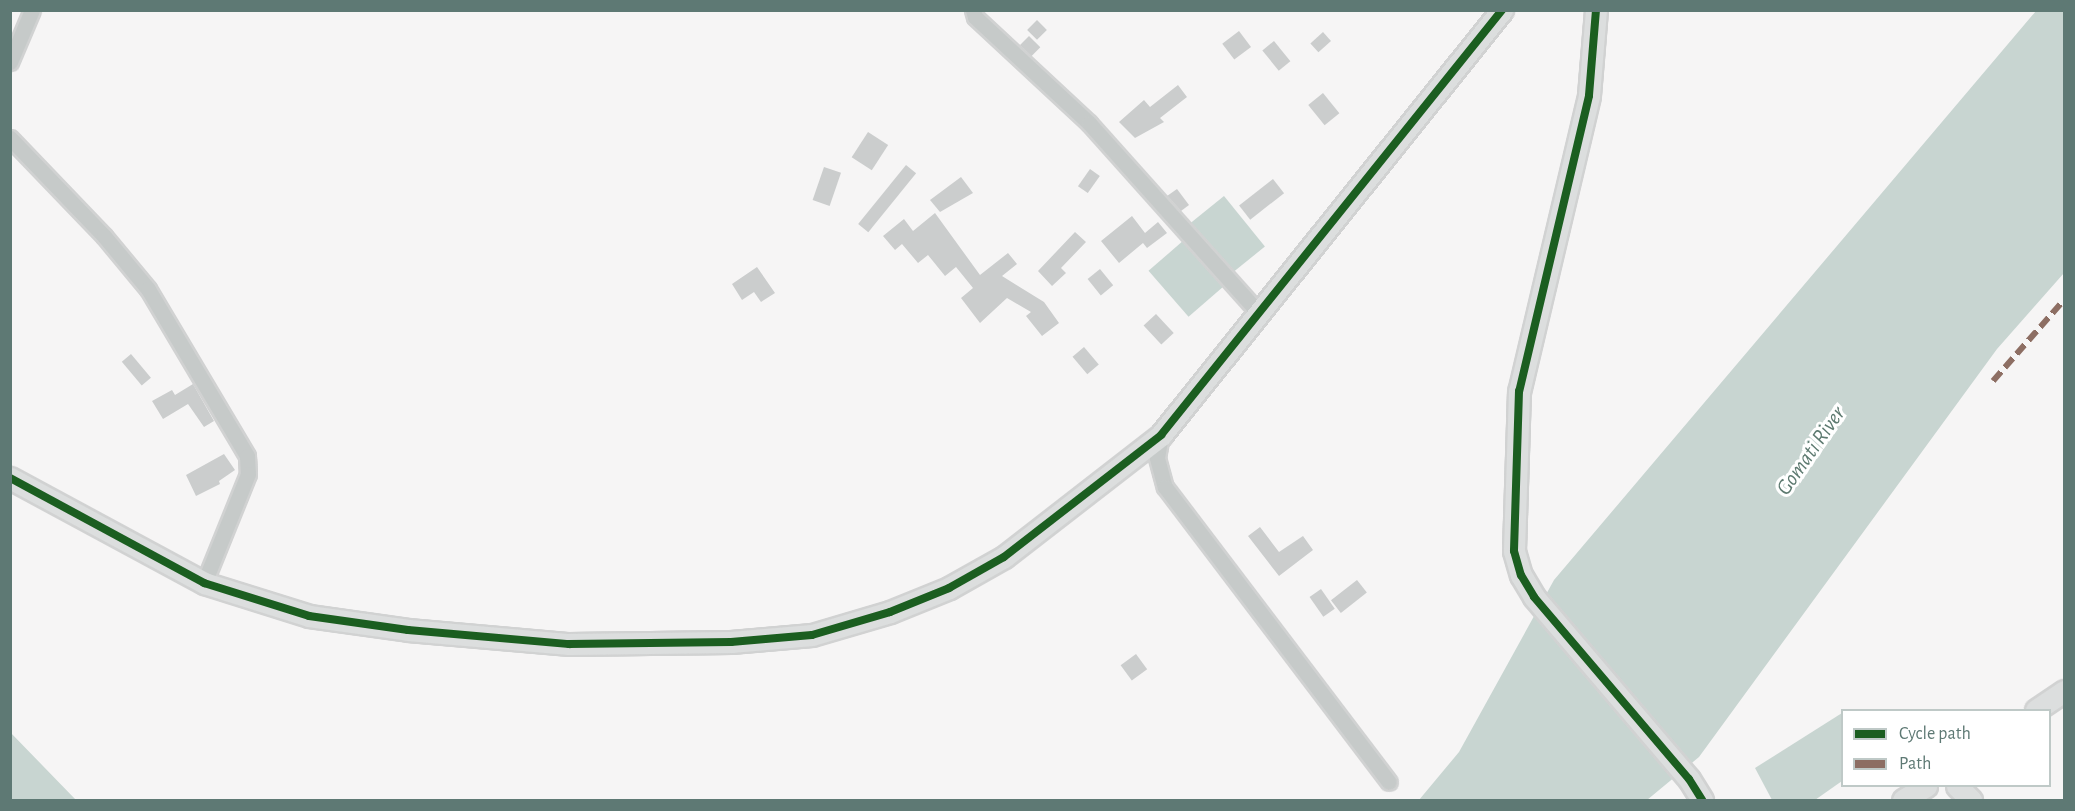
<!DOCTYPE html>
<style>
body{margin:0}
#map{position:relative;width:2075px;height:811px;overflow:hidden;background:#f6f5f5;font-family:"Alegreya Sans",sans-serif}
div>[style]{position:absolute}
.water>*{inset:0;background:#c8d5d1;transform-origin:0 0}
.building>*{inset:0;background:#cbcdcd;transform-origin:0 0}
.roads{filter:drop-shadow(2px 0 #d1d2d2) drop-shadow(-2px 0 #d1d2d2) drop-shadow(0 2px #d1d2d2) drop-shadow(0 -2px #d1d2d2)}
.street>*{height:15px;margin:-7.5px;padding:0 7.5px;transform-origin:7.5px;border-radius:7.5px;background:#c6cac9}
.secondary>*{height:21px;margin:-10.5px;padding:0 10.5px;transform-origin:10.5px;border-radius:10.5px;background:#dcdede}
.quiet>*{height:6px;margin-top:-3px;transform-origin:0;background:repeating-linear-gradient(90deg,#8d6e63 0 12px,transparent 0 18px)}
.cycleway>*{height:8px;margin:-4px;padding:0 4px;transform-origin:4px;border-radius:4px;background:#1b5e20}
span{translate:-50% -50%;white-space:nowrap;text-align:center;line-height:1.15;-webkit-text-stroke:6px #fff;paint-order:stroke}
.water-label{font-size:22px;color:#5d7a70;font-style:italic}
.frame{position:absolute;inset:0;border:12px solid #5e7974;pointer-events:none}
.legend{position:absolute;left:1841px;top:709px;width:210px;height:78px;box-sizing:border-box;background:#fff;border:2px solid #bfc9c7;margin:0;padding:8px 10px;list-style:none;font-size:18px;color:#5e7974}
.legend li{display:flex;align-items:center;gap:12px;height:30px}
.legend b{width:30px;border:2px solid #bfc9c7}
</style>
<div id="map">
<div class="water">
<i style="clip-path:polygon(2036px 11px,2064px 11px,2064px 273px,1997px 349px,1699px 757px,1647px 800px,1419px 800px,1459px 752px,1554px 580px)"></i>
<i style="left:1224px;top:196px;width:65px;height:43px;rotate:51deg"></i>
<i style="left:1184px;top:240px;width:61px;height:47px;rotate:49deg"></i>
<i style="clip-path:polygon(1842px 713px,1842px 781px,1815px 800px,1772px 800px,1755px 768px)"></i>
<i style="clip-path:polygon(10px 732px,76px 800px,77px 800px,11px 800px)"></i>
</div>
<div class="building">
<i style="left:1037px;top:20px;width:14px;height:14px;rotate:45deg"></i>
<i style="left:1239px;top:31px;width:20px;height:21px;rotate:53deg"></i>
<i style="left:1323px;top:32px;width:12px;height:17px;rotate:48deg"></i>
<i style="left:1029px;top:36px;width:16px;height:13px;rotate:45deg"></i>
<i style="left:1274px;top:41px;width:26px;height:15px;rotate:51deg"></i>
<i style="clip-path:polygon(1178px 85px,1187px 97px,1160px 118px,1164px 122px,1135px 138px,1119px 122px,1144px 100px,1150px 107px)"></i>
<i style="left:1323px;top:93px;width:26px;height:19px;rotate:51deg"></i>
<i style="left:868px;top:132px;width:24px;height:30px;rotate:33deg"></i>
<i style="left:906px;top:165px;width:13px;height:76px;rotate:39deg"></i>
<i style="left:824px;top:167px;width:18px;height:35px;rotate:19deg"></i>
<i style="left:1090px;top:169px;width:12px;height:21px;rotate:35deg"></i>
<i style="clip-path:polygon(961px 177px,973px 193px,940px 212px,930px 200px)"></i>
<i style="left:1273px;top:179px;width:18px;height:43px;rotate:52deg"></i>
<i style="clip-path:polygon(1177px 189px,1189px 205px,1181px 211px,1167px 196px)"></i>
<i style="clip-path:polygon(935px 213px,980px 275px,1008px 253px,1017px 264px,1002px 276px,1044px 302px,1059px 323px,1042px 336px,1026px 316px,1031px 312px,1007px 298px,980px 323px,961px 298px,973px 288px,956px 267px,945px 276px,928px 255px,918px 263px,902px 244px,895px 250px,883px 236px,904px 219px,913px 231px)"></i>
<i style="clip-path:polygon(1132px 216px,1145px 233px,1158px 222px,1167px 233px,1147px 248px,1143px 243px,1119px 263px,1101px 241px)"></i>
<i style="clip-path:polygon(1075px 232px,1086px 242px,1061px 268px,1066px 273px,1052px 286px,1038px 271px)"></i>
<i style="clip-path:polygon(757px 267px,775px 293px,761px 302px,754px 292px,742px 300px,732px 284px)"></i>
<i style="left:1100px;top:269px;width:21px;height:16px;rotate:51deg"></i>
<i style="left:1156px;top:314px;width:26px;height:17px;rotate:47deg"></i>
<i style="left:1084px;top:347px;width:23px;height:15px;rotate:50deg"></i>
<i style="left:131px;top:354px;width:31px;height:12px;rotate:50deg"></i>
<i style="clip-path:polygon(193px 384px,214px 421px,204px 427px,188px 404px,163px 419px,152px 401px,172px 390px,175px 395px)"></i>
<i style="clip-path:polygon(224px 454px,235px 470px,219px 481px,220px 484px,196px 496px,186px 475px)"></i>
<i style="clip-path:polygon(1260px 527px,1279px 552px,1303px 536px,1313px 550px,1279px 576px,1248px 536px)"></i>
<i style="left:1357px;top:580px;width:16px;height:33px;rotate:52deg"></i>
<i style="left:1321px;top:589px;width:24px;height:14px;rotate:55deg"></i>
<i style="left:1136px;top:654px;width:19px;height:19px;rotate:54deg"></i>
</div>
<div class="roads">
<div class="street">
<i style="left:973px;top:10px;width:7px;rotate:74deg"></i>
<i style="left:975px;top:17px;width:156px;rotate:42.9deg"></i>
<i style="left:1089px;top:123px;width:254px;rotate:48.2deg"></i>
<i style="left:10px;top:62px;width:56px;rotate:-67.1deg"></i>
<i style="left:10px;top:138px;width:136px;rotate:46.2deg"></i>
<i style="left:104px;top:236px;width:69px;rotate:50.3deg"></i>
<i style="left:148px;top:289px;width:194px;rotate:59.3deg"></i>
<i style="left:247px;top:456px;width:18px;rotate:87deg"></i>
<i style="left:248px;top:474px;width:118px;rotate:112deg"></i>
<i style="left:1161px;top:435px;width:23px;rotate:100deg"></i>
<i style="left:1157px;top:458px;width:30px;rotate:75deg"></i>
<i style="left:1165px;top:487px;width:370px;rotate:52.8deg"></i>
</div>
<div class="secondary">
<i style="left:1596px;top:10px;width:86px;rotate:94.7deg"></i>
<i style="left:1589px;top:96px;width:303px;rotate:103.3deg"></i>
<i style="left:1519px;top:391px;width:160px;rotate:91.8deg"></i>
<i style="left:1514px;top:551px;width:25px;rotate:74deg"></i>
<i style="left:1521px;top:575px;width:26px;rotate:59deg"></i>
<i style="left:1534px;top:597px;width:239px;rotate:49.6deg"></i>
<i style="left:1689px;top:779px;width:25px;rotate:58deg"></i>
<i style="left:10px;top:478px;width:221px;rotate:28.4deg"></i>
<i style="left:204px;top:583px;width:110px;rotate:17.4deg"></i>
<i style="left:309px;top:616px;width:100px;rotate:8deg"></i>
<i style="left:408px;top:630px;width:162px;rotate:5deg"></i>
<i style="left:569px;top:644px;width:162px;rotate:-0.7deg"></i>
<i style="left:731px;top:642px;width:81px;rotate:-4.9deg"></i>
<i style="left:812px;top:635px;width:81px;rotate:-16.4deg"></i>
<i style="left:890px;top:612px;width:64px;rotate:-22.1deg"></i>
<i style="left:949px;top:588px;width:63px;rotate:-29.4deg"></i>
<i style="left:1004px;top:557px;width:199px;rotate:-37.8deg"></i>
<i style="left:1161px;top:435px;width:545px;rotate:-51.26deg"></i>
<i style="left:2036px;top:710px;width:34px;rotate:-34deg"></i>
<i style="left:1957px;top:786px;width:20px;rotate:45deg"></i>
<i style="left:1903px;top:800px;width:27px;rotate:-31deg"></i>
</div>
</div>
<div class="quiet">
<i style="left:1993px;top:381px;width:108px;rotate:-48.8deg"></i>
</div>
<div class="cycleway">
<i style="left:1596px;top:10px;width:86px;rotate:94.7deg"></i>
<i style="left:1589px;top:96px;width:303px;rotate:103.3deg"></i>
<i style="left:1519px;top:391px;width:160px;rotate:91.8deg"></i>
<i style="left:1514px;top:551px;width:25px;rotate:74deg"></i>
<i style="left:1521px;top:575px;width:26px;rotate:59deg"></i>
<i style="left:1534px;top:597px;width:239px;rotate:49.6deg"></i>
<i style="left:1689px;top:779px;width:25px;rotate:58deg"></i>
<i style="left:10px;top:478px;width:221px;rotate:28.4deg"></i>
<i style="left:204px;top:583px;width:110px;rotate:17.4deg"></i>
<i style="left:309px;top:616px;width:100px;rotate:8deg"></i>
<i style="left:408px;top:630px;width:162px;rotate:5deg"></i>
<i style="left:569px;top:644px;width:162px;rotate:-0.7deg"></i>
<i style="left:731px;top:642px;width:81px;rotate:-4.9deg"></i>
<i style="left:812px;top:635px;width:81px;rotate:-16.4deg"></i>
<i style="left:890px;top:612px;width:64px;rotate:-22.1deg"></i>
<i style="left:949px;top:588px;width:63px;rotate:-29.4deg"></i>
<i style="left:1004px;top:557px;width:199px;rotate:-37.8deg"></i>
<i style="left:1161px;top:435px;width:545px;rotate:-51.26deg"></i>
</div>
<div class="water-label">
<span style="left:1811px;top:451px;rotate:-55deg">Gomati River</span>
</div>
<div class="frame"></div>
<ul class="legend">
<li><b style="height:8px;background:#1b5e20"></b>Cycle path</li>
<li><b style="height:8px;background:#8d6e63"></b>Path</li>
</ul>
</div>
